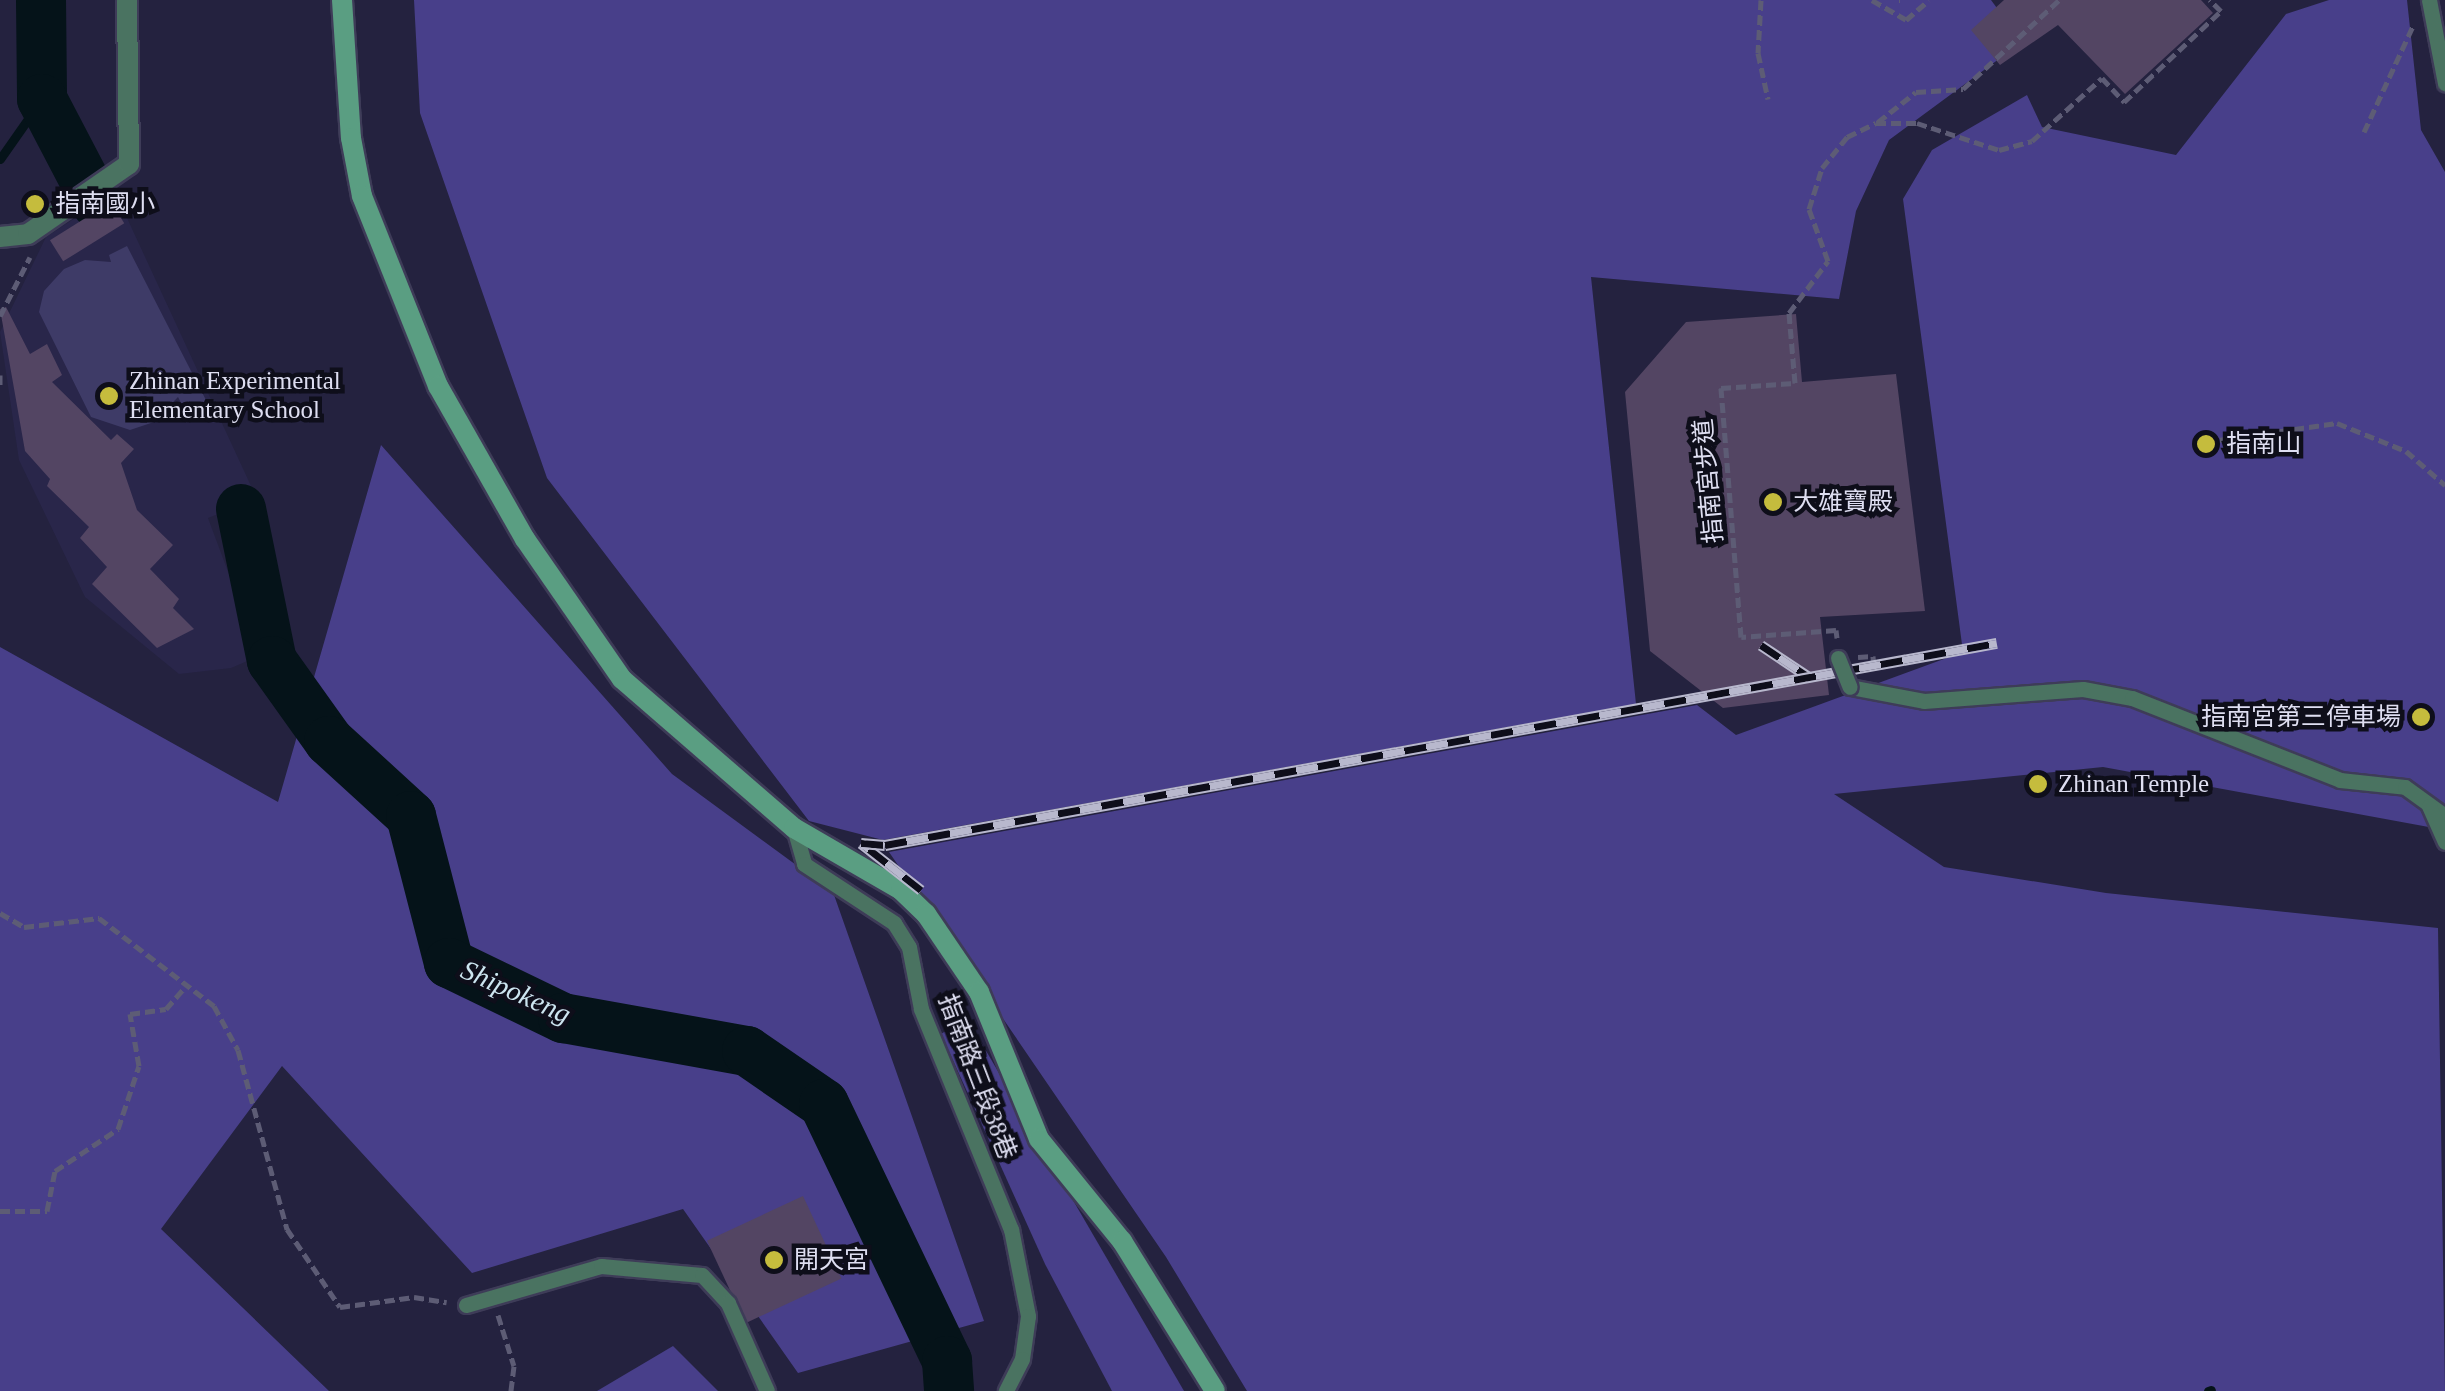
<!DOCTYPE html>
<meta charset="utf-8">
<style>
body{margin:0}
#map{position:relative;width:2445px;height:1391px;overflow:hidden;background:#24223f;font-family:"Times New Roman","Noto Sans TC",serif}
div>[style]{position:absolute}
.built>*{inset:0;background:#29264a}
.green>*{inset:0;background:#3e3b67}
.forest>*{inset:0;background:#483f8a}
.stream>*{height:9px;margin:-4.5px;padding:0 4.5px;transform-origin:4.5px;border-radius:4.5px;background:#051319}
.river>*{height:50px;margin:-25px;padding:0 25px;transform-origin:25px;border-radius:25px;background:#051319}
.building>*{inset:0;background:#534563;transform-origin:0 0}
.path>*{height:5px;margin-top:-2.5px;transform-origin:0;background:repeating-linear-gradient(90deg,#5d5c75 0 10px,transparent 0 15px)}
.roads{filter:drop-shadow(2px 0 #3e3c58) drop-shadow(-2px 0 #3e3c58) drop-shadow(0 2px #3e3c58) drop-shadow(0 -2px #3e3c58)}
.lane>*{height:15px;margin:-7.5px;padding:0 7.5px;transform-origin:7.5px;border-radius:7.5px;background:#4a7361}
.street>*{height:20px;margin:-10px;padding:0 10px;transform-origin:10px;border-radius:10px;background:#4a7361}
.secondary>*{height:20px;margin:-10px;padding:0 10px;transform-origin:10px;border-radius:10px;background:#5a9e82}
.rail>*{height:11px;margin-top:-5.5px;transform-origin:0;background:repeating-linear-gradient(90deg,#0e0e1a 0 22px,#b8b8cd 0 44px);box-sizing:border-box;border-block:2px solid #b8b8cd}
.bridges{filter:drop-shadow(2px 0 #3e3c58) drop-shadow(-2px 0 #3e3c58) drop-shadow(0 2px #3e3c58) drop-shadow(0 -2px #3e3c58)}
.lane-bridge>*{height:15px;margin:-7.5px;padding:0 7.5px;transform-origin:7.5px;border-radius:7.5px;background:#4a7361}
.dots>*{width:28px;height:28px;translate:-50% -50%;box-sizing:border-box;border:5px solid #0e0e1a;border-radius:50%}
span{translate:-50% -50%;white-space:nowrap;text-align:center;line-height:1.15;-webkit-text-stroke:9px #0e0e1a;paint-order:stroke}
.poi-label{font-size:25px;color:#dedef1}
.left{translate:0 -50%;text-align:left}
.right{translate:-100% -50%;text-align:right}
.street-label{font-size:25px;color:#dedef1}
.water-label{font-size:28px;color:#cde5f0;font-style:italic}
</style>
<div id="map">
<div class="built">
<i style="clip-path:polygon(115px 192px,257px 499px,208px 518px,243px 612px,252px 659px,231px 668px,179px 674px,85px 597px,19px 460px,0 332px,46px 237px)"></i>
</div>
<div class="green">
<i style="clip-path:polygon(127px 246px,208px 404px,187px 415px,178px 397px,154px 422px,130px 430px,91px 417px,39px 312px,44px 291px,64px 269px,85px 260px,111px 262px,109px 255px)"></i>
</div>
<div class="forest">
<i style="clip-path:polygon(414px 0,1991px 0,2022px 42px,1889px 140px,1856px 211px,1839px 299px,1591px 277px,1636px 704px,883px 840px,809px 821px,547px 478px,420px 113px)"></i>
<i style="clip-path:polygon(2329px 0,2407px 0,2421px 130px,2445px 172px,2445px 830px,2103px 767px,1834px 794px,1944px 867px,2106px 893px,2438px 928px,2445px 1391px,1247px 1391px,1166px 1257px,889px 852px,1697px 705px,1736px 735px,1963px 652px,1903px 199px,1932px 150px,2027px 95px,2042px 127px,2176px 155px,2286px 14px)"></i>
<i style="clip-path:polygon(381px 445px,672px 774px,833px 892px,984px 1321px,798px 1373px,683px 1209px,472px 1273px,282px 1066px,161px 1229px,329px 1391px,0 1391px,0 647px,278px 802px)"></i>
<i style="clip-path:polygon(967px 1018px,1184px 1391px,1112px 1391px,1045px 1264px,941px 1034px)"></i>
<i style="clip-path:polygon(673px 1346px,718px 1391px,597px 1391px)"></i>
</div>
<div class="stream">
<i style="left:0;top:159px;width:73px;rotate:-55deg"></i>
<i style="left:2208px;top:1391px;width:3px;rotate:-18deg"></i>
</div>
<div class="river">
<i style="left:41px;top:0;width:99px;rotate:89.4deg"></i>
<i style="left:42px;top:99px;width:119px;rotate:62.4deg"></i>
<i style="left:241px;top:509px;width:155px;rotate:78.5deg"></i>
<i style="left:272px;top:661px;width:98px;rotate:54.5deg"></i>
<i style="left:329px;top:741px;width:111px;rotate:42.4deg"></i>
<i style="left:411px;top:816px;width:152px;rotate:75.5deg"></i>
<i style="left:449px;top:963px;width:127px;rotate:25.8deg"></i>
<i style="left:563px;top:1018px;width:187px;rotate:10.2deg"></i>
<i style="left:747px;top:1051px;width:93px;rotate:34.5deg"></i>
<i style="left:824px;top:1104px;width:285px;rotate:64.4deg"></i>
<i style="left:947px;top:1361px;width:30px;rotate:86deg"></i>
</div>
<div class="building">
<i style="clip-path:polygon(2004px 0,2201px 0,2213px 13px,2125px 94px,2058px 25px,2000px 65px,1971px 30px)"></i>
<i style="left:111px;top:202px;width:25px;height:72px;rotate:58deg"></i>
<i style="clip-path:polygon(6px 307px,30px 354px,47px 344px,62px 375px,52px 382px,111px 440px,117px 434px,134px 449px,121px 463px,137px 510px,173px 545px,150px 569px,179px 599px,173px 608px,194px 629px,157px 648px,92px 584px,107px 567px,80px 538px,89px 527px,47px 486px,50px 479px,25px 451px,0 309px)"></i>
<i style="clip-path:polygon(1796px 314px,1802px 382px,1896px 374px,1925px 611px,1820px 617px,1829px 695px,1723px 708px,1650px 651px,1625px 392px,1686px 322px)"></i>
<i style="left:803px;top:1196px;width:91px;height:106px;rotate:65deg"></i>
</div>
<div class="path">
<i style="left:1761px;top:0;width:53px;rotate:93.2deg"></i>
<i style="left:1758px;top:53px;width:47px;rotate:77.7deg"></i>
<i style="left:1872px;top:0;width:39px;rotate:30deg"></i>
<i style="left:1906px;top:20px;width:30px;rotate:-41deg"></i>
<i style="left:1899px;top:0;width:1px"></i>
<i style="left:1878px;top:122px;width:48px;rotate:-38.3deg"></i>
<i style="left:1916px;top:92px;width:47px;rotate:-3.7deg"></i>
<i style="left:1963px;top:89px;width:131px;rotate:-42.8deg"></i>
<i style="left:2364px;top:132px;width:117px;rotate:-65.2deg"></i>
<i style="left:0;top:316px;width:66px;rotate:-63deg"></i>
<i style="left:0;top:375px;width:10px;rotate:90deg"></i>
<i style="left:2205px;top:442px;width:133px;rotate:-8.2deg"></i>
<i style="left:2337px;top:423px;width:74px;rotate:22.1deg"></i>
<i style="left:2406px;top:451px;width:52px;rotate:41.1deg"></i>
<i style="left:1837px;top:638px;width:8px;rotate:-97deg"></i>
<i style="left:1836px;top:630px;width:95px;rotate:175.8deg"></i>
<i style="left:1741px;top:637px;width:250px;rotate:-94.6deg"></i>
<i style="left:1721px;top:388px;width:74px;rotate:-3.9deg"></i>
<i style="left:1795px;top:383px;width:70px;rotate:-94.9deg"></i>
<i style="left:1789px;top:313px;width:65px;rotate:-53.1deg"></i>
<i style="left:1828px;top:261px;width:55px;rotate:-110.1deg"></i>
<i style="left:1809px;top:209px;width:43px;rotate:-72.4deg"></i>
<i style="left:1822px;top:168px;width:40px;rotate:-51deg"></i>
<i style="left:1847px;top:137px;width:32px;rotate:-26deg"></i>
<i style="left:1876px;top:123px;width:41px"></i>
<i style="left:1917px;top:123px;width:86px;rotate:18.2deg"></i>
<i style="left:1999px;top:150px;width:34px;rotate:-15deg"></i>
<i style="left:2032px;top:141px;width:94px;rotate:-42deg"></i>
<i style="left:2102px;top:78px;width:33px;rotate:47deg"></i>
<i style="left:2124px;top:102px;width:133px;rotate:-43.2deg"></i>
<i style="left:2221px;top:11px;width:16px;rotate:-135deg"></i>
<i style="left:1858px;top:657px;width:15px;rotate:-4deg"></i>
<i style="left:1873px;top:656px;width:14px;rotate:86deg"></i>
<i style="left:0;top:913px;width:28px;rotate:30deg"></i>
<i style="left:24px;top:927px;width:76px;rotate:-6.8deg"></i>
<i style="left:99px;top:918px;width:145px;rotate:37.4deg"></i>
<i style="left:214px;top:1006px;width:50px;rotate:61.4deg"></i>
<i style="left:238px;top:1050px;width:186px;rotate:74.7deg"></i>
<i style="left:287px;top:1229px;width:94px;rotate:55.8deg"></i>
<i style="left:340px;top:1307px;width:75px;rotate:-7.7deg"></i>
<i style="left:414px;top:1297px;width:33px;rotate:9deg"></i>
<i style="left:0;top:1211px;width:47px"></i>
<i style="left:47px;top:1211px;width:41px;rotate:-78.7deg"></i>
<i style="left:55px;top:1171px;width:76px;rotate:-33.7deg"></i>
<i style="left:118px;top:1129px;width:66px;rotate:-71.6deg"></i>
<i style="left:139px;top:1066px;width:53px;rotate:-99.8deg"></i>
<i style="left:130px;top:1014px;width:36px;rotate:-8deg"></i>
<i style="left:166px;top:1009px;width:29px;rotate:-49deg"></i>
<i style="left:498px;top:1315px;width:53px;rotate:72.6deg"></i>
<i style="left:514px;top:1366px;width:25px;rotate:97deg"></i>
</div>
<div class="roads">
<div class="lane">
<i style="left:2429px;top:0;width:85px;rotate:79.1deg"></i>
<i style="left:1850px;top:687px;width:75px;rotate:10.7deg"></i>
<i style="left:1924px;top:701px;width:159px;rotate:-4.3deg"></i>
<i style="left:2083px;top:689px;width:50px;rotate:10.4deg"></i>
<i style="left:2132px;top:698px;width:224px;rotate:21.5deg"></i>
<i style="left:2340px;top:780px;width:65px;rotate:6.1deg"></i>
<i style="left:2405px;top:787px;width:49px;rotate:35.9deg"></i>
<i style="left:2429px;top:806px;width:39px;rotate:66deg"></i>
<i style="left:794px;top:828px;width:37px;rotate:74deg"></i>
<i style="left:804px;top:864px;width:108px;rotate:33.2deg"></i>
<i style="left:894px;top:923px;width:28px;rotate:58deg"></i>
<i style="left:909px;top:947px;width:63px;rotate:79deg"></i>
<i style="left:921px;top:1009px;width:238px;rotate:67.8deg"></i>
<i style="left:1011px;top:1229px;width:89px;rotate:78.9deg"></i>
<i style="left:1028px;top:1316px;width:43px;rotate:97.9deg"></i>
<i style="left:1022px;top:1359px;width:36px;rotate:117deg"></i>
<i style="left:466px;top:1305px;width:141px;rotate:-16.1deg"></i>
<i style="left:601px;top:1266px;width:101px;rotate:5.1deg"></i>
<i style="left:702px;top:1275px;width:38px;rotate:47deg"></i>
<i style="left:728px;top:1303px;width:96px;rotate:66.1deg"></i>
</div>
<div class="street">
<i style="left:0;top:237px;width:28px;rotate:-6deg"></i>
<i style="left:28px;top:234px;width:123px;rotate:-34.7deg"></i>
<i style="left:129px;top:164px;width:164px;rotate:-90.7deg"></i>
</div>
<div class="secondary">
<i style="left:342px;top:0;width:138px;rotate:86.3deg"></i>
<i style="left:351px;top:138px;width:59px;rotate:79.3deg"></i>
<i style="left:362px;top:196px;width:205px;rotate:68.2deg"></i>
<i style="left:438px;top:386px;width:176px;rotate:60.4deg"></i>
<i style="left:525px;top:539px;width:170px;rotate:55.3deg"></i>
<i style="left:622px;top:679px;width:228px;rotate:40.9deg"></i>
<i style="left:794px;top:828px;width:124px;rotate:30.1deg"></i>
<i style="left:901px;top:890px;width:35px;rotate:44deg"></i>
<i style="left:926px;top:914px;width:94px;rotate:55.8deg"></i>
<i style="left:979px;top:992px;width:159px;rotate:67.8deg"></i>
<i style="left:1039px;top:1139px;width:132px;rotate:50.9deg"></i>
<i style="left:1122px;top:1241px;width:176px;rotate:58.2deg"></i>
</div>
</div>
<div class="rail">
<i style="left:1761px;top:645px;width:58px;rotate:33.7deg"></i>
<i style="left:921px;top:890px;width:76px;rotate:-141.9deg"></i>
<i style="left:861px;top:843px;width:24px;rotate:5deg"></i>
<i style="left:885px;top:845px;width:1130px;rotate:-10.3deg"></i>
</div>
<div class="bridges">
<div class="lane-bridge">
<i style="left:1838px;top:658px;width:31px;rotate:68deg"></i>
</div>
</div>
<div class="dots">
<i style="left:35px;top:204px;background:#c5bc3d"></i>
<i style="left:109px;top:396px;background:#c5bc3d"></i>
<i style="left:2206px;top:444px;background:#c5bc3d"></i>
<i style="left:1773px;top:502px;background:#c5bc3d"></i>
<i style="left:2421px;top:717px;background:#c5bc3d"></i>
<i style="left:2038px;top:784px;background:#c5bc3d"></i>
<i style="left:774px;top:1260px;background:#c5bc3d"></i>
</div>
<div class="poi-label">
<span class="left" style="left:55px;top:204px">指南國小</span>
<span class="left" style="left:129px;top:396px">Zhinan Experimental<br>Elementary School</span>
<span class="left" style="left:2226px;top:444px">指南山</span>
<span class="left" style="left:1793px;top:502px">大雄寶殿</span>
<span class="right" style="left:2401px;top:717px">指南宮第三停車場</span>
<span class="left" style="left:2058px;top:784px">Zhinan Temple</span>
<span class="left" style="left:794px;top:1260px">開天宮</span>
</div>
<div class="street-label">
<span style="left:1709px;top:481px;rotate:-95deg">指南宮步道</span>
<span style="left:977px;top:1077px;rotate:69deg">指南路三段38巷</span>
</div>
<div class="water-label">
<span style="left:516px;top:992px;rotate:24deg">Shipokeng</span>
</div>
</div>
